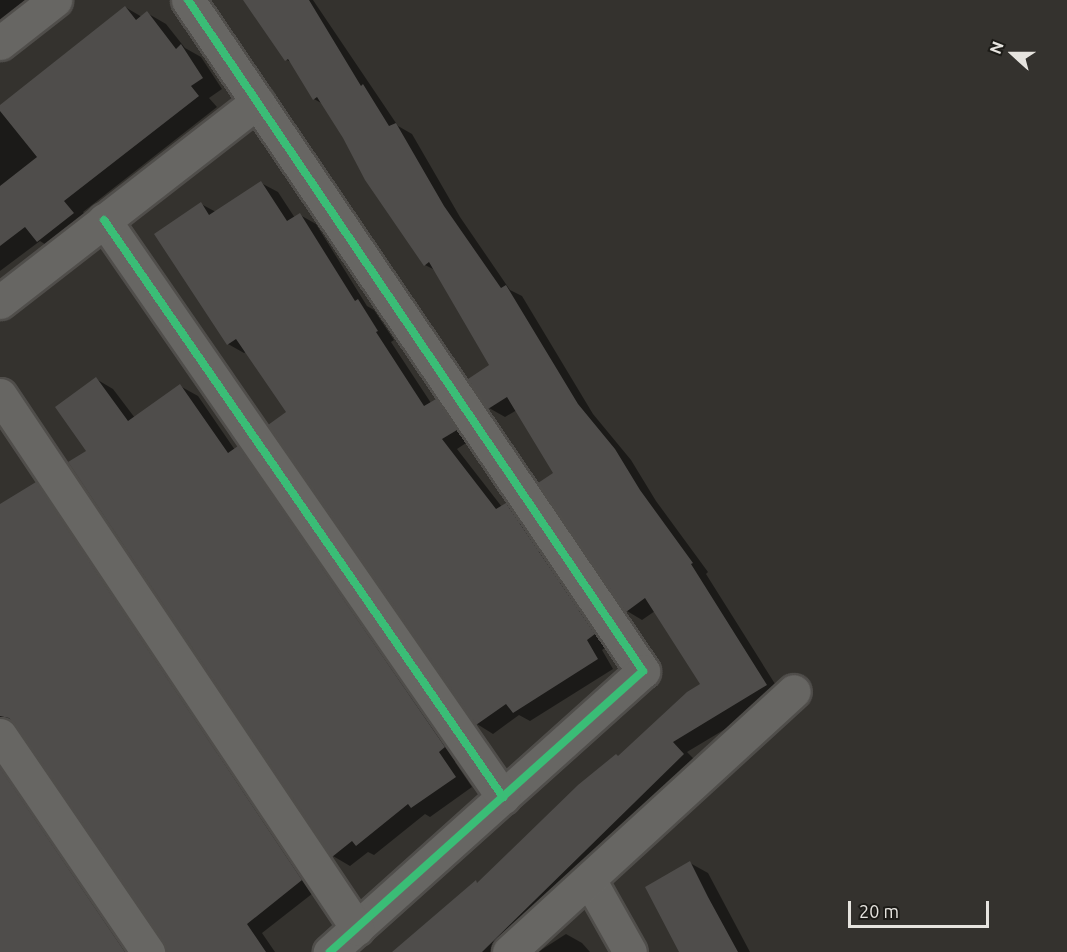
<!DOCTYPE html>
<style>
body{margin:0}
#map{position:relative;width:1067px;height:952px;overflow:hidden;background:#34322e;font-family:Ubuntu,sans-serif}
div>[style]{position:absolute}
.shadow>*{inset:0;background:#0007}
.building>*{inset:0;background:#4f4d4b}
.roads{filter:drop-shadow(2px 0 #504e4b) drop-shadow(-2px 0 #504e4b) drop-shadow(0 2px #504e4b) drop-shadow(0 -2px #504e4b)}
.minor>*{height:33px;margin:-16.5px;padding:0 16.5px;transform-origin:16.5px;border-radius:16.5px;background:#676663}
.cycleway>*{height:8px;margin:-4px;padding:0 4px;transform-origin:4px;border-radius:4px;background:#3abd76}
span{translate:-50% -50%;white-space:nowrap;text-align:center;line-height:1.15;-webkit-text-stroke:4.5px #1c1b17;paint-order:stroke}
.north{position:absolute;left:983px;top:24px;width:60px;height:60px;-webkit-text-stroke:4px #1c1b17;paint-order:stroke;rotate:291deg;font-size:16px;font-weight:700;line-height:24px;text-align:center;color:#e6e4df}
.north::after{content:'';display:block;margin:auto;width:21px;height:27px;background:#e6e4df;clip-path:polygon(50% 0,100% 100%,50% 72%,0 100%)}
.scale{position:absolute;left:848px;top:901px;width:141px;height:27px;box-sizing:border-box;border:3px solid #e6e4df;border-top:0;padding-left:8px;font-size:18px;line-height:21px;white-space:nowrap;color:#e6e4df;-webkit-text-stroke:4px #1c1b17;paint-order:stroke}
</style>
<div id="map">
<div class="shadow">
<i style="clip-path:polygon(0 0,45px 0,0 49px)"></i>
<i style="clip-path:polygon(245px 0,313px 0,398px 126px,412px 134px,460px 217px,510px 290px,522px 296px,593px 414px,631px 460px,656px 501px,708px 572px,706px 574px,782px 695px,687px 752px,699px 764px,507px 952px,395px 952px,478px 884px,703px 684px,655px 611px,642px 620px,627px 611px,555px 474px,517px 410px,505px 417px,489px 408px,492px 366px,435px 270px,425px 265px,323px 104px,314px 99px,292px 63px,287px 60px)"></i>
<i style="clip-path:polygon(125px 7px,142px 17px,147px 13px,166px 24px,185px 48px,201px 57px,222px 89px,209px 98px,217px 107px,83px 212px,92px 224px,57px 252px,40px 241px,0 271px,0 107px)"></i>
<i style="clip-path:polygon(261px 183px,278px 192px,295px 218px,300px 215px,316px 224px,367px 306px,374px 310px,394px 340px,391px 342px,431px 403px,436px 400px,452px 410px,472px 439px,457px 449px,502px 507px,506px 505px,523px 514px,610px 644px,602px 650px,613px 669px,530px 721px,519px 715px,493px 734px,477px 724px,271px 425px,289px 413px,246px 352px,244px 353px,228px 344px,201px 204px,216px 212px)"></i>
<i style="clip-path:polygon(96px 379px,113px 389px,135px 418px,180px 386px,198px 396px,235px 450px,238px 448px,255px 458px,462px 757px,455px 762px,472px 787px,430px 817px,425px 814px,374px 855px,368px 852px,350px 866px,333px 856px,88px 452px)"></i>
<i style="clip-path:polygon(36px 484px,52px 493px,317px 890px,262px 933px,275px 952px,168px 952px,165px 941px,16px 725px,5px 728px,0 735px,0 506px)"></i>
<i style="clip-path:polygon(0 755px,134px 952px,0 952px)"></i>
<i style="clip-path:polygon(690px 863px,708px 873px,750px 952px,680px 952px)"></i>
<i style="clip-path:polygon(566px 934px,582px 943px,590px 952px,538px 952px)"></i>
</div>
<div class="building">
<i style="clip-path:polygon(243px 0,309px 0,361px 86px,363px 84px,389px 126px,396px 123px,444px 206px,501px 288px,506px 285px,578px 404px,615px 449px,640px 490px,693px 563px,691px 564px,767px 685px,673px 742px,684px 754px,482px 952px,392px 952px,476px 880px,477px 883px,578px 785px,616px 754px,618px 756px,687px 692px,700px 684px,645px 598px,626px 612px,538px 483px,553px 473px,507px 397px,488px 409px,468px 379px,489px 365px,429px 262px,424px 266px,365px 180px,343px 138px,317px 97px,313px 100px,288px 59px,285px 61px)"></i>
<i style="clip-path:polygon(125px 6px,136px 20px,147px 11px,176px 49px,181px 44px,203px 78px,191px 86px,199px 96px,64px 201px,74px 213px,37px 242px,25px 227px,0 246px,0 186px,37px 157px,0 111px,0 105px)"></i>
<i style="clip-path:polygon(261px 181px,287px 221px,300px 213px,355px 301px,358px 299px,378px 331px,376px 332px,424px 406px,436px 399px,457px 430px,442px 439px,496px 509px,506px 503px,595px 634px,587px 640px,598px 659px,513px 713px,506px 704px,476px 725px,268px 425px,286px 412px,236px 339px,227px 345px,154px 234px,201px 202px,209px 215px)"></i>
<i style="clip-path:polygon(96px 377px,128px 421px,180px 384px,228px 453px,238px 446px,445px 747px,439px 752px,456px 777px,411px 808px,408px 804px,356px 846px,352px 841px,332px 857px,68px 462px,86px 451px,55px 407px)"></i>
<i style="clip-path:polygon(36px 482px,302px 880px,247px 924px,266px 952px,167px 952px,163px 941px,15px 724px,9px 718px,0 716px,0 504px)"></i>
<i style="clip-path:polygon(0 768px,125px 952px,0 952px)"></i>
<i style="clip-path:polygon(690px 861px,708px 897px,738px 952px,679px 952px,645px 887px)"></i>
</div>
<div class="roads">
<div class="minor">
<i style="left:188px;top:0;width:811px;rotate:55.86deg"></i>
<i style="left:643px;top:671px;width:421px;rotate:138.1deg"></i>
<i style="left:0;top:43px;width:70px;rotate:-38deg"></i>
<i style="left:104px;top:220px;width:702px;rotate:55.34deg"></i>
<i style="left:0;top:302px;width:326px;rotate:-37.9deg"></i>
<i style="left:0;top:395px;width:642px;rotate:56.19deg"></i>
<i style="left:0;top:735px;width:263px;rotate:55.7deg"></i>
<i style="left:590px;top:881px;width:81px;rotate:60.6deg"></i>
<i style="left:509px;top:952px;width:386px;rotate:-42.5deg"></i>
</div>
</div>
<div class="cycleway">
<i style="left:188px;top:0;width:811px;rotate:55.86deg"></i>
<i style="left:643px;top:671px;width:421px;rotate:138.1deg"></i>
<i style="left:104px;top:220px;width:702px;rotate:55.34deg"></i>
</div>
<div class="north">N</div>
<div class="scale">20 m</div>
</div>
